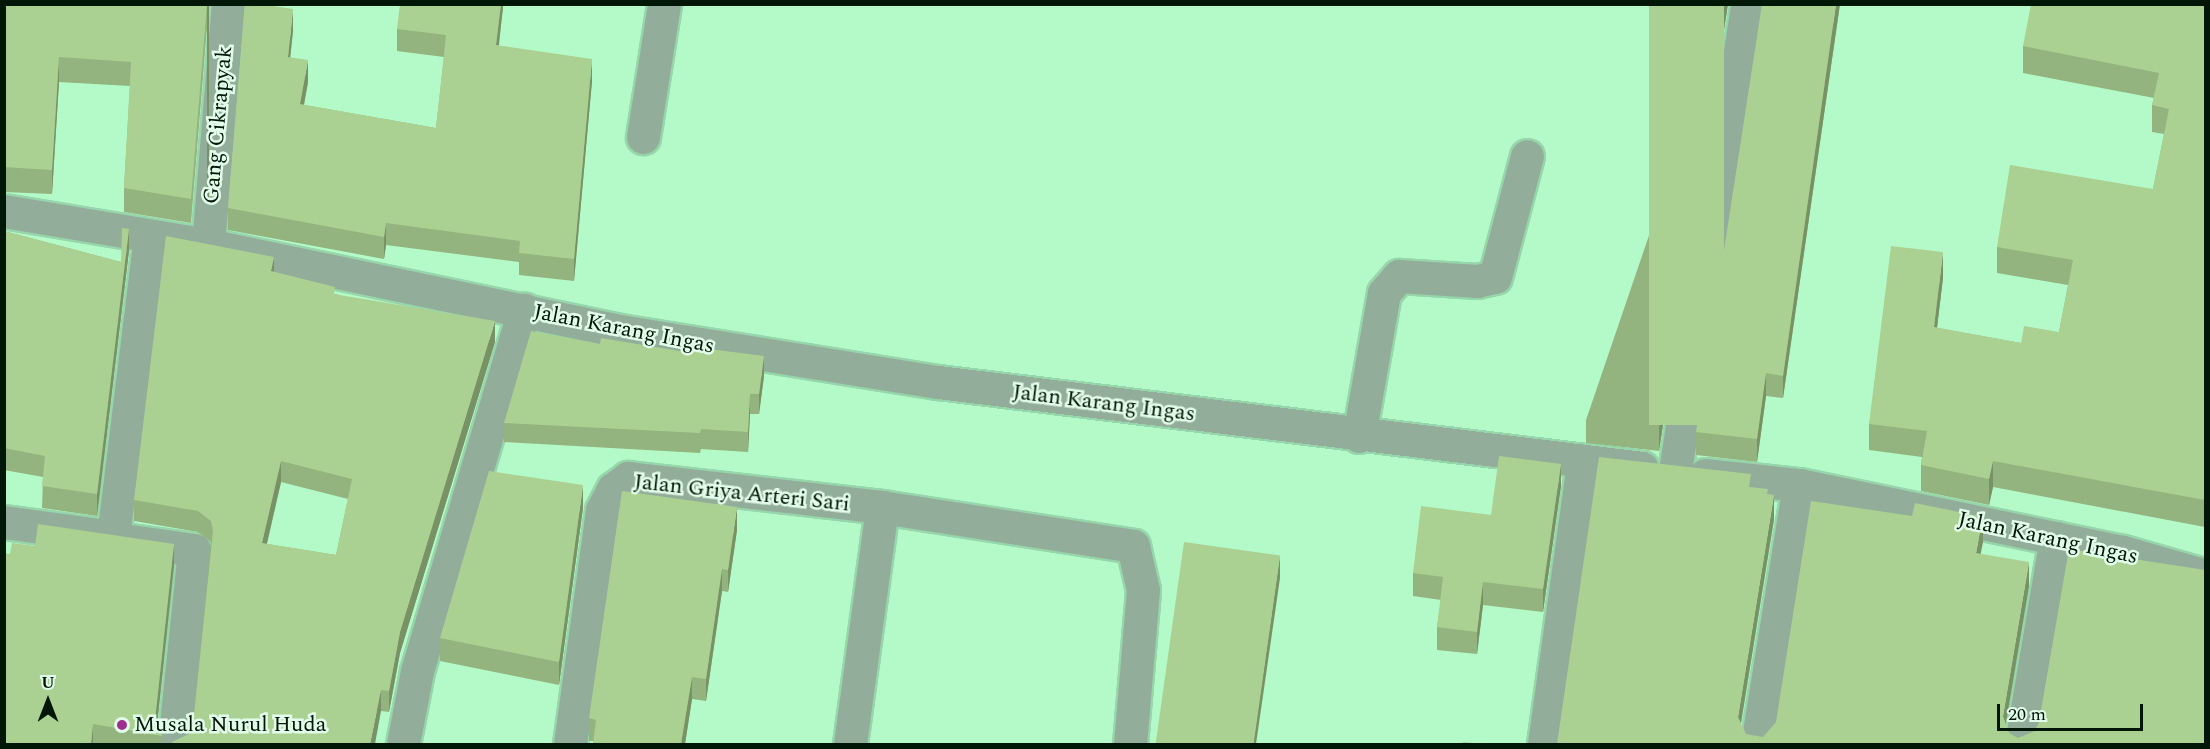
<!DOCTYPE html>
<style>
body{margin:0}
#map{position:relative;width:2210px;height:749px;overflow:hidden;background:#b4fac9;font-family:Spectral,serif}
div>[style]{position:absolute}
.roads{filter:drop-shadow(2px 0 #97d6aa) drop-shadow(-2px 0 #97d6aa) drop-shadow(0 2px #97d6aa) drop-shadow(0 -2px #97d6aa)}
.minor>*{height:33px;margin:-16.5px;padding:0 16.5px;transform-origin:16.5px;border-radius:16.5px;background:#92ae9a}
.wall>*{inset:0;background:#93b47e}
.shaded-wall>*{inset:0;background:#789266;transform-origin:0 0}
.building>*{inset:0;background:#abd192;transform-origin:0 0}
.dots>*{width:16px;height:16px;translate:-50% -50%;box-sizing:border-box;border:3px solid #e1fce8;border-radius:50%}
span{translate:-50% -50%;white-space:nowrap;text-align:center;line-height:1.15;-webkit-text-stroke:5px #e1fce8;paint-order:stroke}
.street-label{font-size:22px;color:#001606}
.poi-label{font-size:22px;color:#001606}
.left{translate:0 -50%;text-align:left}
.frame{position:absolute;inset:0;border:6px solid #001606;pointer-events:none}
.north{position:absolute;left:18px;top:671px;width:60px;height:60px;-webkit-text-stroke:4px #e1fce8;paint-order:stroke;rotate:0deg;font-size:16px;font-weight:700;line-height:24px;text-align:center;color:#001606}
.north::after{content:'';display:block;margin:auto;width:21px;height:27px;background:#001606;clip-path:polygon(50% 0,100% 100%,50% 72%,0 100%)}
.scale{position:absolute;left:1997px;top:704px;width:146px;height:27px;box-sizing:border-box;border:3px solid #001606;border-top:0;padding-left:8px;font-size:18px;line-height:21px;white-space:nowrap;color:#001606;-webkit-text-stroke:4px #e1fce8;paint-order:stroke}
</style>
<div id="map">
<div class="roads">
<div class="minor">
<i style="left:643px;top:137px;width:135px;rotate:-81deg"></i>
<i style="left:4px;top:211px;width:207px;rotate:9.5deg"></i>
<i style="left:208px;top:245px;width:426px;rotate:11.8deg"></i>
<i style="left:625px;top:332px;width:317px;rotate:9.1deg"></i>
<i style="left:938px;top:382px;width:709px;rotate:6.96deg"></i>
<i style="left:208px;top:245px;width:242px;rotate:-85.3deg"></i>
<i style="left:1359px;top:436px;width:145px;rotate:-80.1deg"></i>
<i style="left:1384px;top:293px;width:23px;rotate:-49deg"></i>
<i style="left:1399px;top:276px;width:78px;rotate:3.7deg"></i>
<i style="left:1477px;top:281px;width:18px;rotate:-13deg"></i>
<i style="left:1495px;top:277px;width:125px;rotate:-75.2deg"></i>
<i style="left:1675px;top:471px;width:473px;rotate:-81.2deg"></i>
<i style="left:1705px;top:475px;width:95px;rotate:6.1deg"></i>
<i style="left:1799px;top:485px;width:331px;rotate:11.7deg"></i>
<i style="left:2123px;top:552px;width:86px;rotate:16.1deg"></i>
<i style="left:4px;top:522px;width:110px;rotate:7.8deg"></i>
<i style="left:113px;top:537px;width:302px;rotate:-83deg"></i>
<i style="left:131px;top:541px;width:64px;rotate:8.1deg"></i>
<i style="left:194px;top:550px;width:195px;rotate:95.9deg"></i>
<i style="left:403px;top:744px;width:74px;rotate:-79.1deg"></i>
<i style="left:417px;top:671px;width:377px;rotate:-73.5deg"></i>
<i style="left:570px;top:744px;width:236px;rotate:-82.2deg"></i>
<i style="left:602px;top:510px;width:24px;rotate:-62deg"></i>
<i style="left:613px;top:489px;width:19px;rotate:-36deg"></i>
<i style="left:628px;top:478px;width:256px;rotate:6.5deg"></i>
<i style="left:882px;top:507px;width:254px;rotate:8.8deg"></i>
<i style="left:1133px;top:546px;width:45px;rotate:77.2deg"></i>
<i style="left:1143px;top:590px;width:155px;rotate:94.8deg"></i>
<i style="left:850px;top:744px;width:239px;rotate:-82.3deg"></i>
<i style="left:1544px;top:744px;width:285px;rotate:-82.1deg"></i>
<i style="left:1757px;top:744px;width:262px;rotate:-80.8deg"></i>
<i style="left:2021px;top:744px;width:209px;rotate:-80.4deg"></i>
</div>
</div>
<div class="wall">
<i style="clip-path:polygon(4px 4px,209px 4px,191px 223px,124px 212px,124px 188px,130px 86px,59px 82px,52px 194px,4px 192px)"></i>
<i style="clip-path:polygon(503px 4px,499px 46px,592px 81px,574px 281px,519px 275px,519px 262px,386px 245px,384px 259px,228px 230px,228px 208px,293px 31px,290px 57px,308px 82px,304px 105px,436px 128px,444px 57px,397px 51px,397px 29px)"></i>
<i style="clip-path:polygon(1728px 4px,1659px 451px,1586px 443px,1586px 420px)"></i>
<i style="clip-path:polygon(1840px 4px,1783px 398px,1766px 396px,1757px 462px,1696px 455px,1696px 432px)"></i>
<i style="clip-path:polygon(2205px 4px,2205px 527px,1993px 487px,1989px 505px,1921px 491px,1921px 465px,1922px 457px,1869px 450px,1869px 424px,1943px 278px,1937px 328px,2021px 343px,2059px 332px,2068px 285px,1997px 273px,1997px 247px,2153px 189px,2164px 134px,2152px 132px,2152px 105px,2154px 98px,2023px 73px,2023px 46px)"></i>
<i style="clip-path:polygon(4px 231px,121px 262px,129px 251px,97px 516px,42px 508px,43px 477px,4px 470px)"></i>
<i style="clip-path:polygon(evenodd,274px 272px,335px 294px,495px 342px,400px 653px,389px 712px,381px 711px,189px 734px,193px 725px,211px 542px,198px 532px,134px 521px,134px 500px,274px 272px,281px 482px,348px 499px,336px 555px,267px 544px,281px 482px)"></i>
<i style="clip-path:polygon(764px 376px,759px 414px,750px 414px,748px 452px,701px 449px,700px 453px,504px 442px,504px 423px)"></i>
<i style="clip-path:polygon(1561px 486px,1543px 612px,1483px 605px,1477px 654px,1437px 650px,1437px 627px,1441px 600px,1413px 596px,1413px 573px,1491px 515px)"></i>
<i style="clip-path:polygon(583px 508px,559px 685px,440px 661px,440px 638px)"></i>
<i style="clip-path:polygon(737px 530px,728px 592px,722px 591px,706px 701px,692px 699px,685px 744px,593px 744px,593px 741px,589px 741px,589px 718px)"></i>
<i style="clip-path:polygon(10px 554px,174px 566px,157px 725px,162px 736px,162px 744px,4px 744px)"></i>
</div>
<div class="shaded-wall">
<i style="left:207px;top:4px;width:2px;height:196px"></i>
<i style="clip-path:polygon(501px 4px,503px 4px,503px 8px,496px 67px,496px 45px)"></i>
<i style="clip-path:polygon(1724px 4px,1728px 4px,1659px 451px,1659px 428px)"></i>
<i style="clip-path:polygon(1836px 4px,1840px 4px,1783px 398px,1783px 376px)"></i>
<i style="clip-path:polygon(293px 9px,293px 31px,288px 79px,288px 57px)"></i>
<i style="clip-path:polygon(59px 57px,59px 82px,52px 194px,52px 170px)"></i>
<i style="clip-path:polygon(592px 59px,592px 81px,574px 281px,574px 259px)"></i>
<i style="clip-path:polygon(308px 60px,308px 82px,300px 126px,300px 104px)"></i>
<i style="clip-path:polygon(386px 223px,386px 245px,384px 259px,384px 237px)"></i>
<i style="clip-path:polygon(129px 229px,129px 251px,97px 516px,97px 494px)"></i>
<i style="clip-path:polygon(1943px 252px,1943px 278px,1934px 353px,1934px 327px)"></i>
<i style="clip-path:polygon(274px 257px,274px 278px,271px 271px)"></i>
<i style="clip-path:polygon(495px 321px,495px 342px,400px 653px,389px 712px,389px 691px,400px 632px)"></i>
<i style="clip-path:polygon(764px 356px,764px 376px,759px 414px,759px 394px)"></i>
<i style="clip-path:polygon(1766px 373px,1766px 396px,1757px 462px,1757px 439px)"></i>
<i style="clip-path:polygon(750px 394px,750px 414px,748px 452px,748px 432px)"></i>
<i style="clip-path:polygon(281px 461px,281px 482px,262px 564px,262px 543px)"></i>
<i style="clip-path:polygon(1993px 461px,1993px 487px,1989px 505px,1989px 479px)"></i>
<i style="clip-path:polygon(1561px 464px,1561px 486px,1543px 612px,1543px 589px)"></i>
<i style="clip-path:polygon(583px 485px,583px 508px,559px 685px,559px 662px)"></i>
<i style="clip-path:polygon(1774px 495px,1774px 520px,1738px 742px,1738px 717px)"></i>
<i style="clip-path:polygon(737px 507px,737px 530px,728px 592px,728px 570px)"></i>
<i style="clip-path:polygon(1983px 517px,1983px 542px,1976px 578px,1976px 553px)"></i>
<i style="clip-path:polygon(174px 544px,174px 566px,156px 735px,155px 720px)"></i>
<i style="clip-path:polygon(1280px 555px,1280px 578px,1256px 744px,1253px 744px)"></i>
<i style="clip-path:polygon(2029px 562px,2029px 587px,2003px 741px,2003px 716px)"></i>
<i style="clip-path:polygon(722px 569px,722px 591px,706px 701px,706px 679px)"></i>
<i style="clip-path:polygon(1483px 582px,1483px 605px,1477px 654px,1477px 632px)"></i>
<i style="clip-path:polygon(692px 677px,692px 699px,685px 744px,681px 744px)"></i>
<i style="clip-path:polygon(381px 690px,381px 711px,375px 744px,370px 744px)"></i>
<i style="clip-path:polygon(93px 724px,93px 744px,91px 744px)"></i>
</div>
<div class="building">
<i style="clip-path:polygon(4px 4px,207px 4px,191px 199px,124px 188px,131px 62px,59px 57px,52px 170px,4px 167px)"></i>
<i style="clip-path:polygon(245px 4px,260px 4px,293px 9px,288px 57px,308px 60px,300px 104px,436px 128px,446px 35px,397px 29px,400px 4px,501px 4px,496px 45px,592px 59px,574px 259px,519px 253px,520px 241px,386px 223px,384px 237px,228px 208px)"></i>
<i style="left:1649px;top:4px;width:75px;height:421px"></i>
<i style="clip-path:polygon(1762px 4px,1836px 4px,1783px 376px,1766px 373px,1757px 439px,1696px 432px)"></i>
<i style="clip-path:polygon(2031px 4px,2205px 4px,2205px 500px,1993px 461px,1989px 479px,1921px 465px,1927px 431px,1869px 424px,1891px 246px,1943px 252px,1934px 327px,2021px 343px,2024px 326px,2059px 332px,2073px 260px,1997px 247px,2010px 165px,2153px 189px,2169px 109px,2152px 105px,2159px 73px,2023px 46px)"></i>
<i style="clip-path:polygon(122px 228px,129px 229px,97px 494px,42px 486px,45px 456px,4px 448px,4px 231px,121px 262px)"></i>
<i style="clip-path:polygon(evenodd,166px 236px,274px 257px,271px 271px,335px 287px,334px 294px,495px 321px,400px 632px,389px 691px,381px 690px,370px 744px,172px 744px,172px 742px,189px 734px,193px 725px,213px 531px,211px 521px,198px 511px,134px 500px,166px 236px,281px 461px,352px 479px,336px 555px,262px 543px,281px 461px)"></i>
<i style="clip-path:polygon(531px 331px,600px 344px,601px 338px,685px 352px,686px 346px,764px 356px,759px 394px,750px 394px,748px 432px,701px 429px,700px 433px,504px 423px)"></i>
<i style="clip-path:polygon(1499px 456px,1561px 464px,1543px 589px,1483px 582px,1477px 632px,1437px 627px,1443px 577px,1413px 573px,1421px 506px,1491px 515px)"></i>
<i style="clip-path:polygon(1599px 457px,1751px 474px,1749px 487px,1768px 489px,1767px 494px,1774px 495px,1738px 717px,1746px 734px,1763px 737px,1776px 722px,1811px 501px,1912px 516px,1915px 503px,1983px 517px,1976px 553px,2029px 562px,2003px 716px,2009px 733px,2018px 738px,2035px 731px,2039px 722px,2069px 549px,2205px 570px,2205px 744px,1557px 744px)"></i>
<i style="clip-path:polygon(489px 471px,583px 485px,559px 662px,440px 638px)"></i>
<i style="clip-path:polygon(622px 491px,737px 507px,728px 570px,722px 569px,706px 679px,692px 677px,681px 744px,593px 744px,596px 720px,589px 718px)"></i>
<i style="clip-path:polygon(38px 524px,174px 544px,155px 720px,162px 736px,93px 724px,91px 744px,4px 744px,4px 553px,10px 554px,12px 543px,35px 546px)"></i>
<i style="left:1184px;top:542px;width:97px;height:204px;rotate:8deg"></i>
<i style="clip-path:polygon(1463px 742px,1485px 744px,1462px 744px)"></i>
</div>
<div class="dots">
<i style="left:122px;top:725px;background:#9d2f8f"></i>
</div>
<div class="street-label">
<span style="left:218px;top:125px;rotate:-85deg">Gang Cikrapyak</span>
<span style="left:624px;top:329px;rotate:11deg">Jalan Karang Ingas</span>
<span style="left:1104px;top:403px;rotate:7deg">Jalan Karang Ingas</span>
<span style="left:742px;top:493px;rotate:6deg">Jalan Griya Arteri Sari</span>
<span style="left:2048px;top:538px;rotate:12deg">Jalan Karang Ingas</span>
</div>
<div class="poi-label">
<span class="left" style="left:134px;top:725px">Musala Nurul Huda</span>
</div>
<div class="frame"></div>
<div class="north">U</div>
<div class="scale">20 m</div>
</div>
